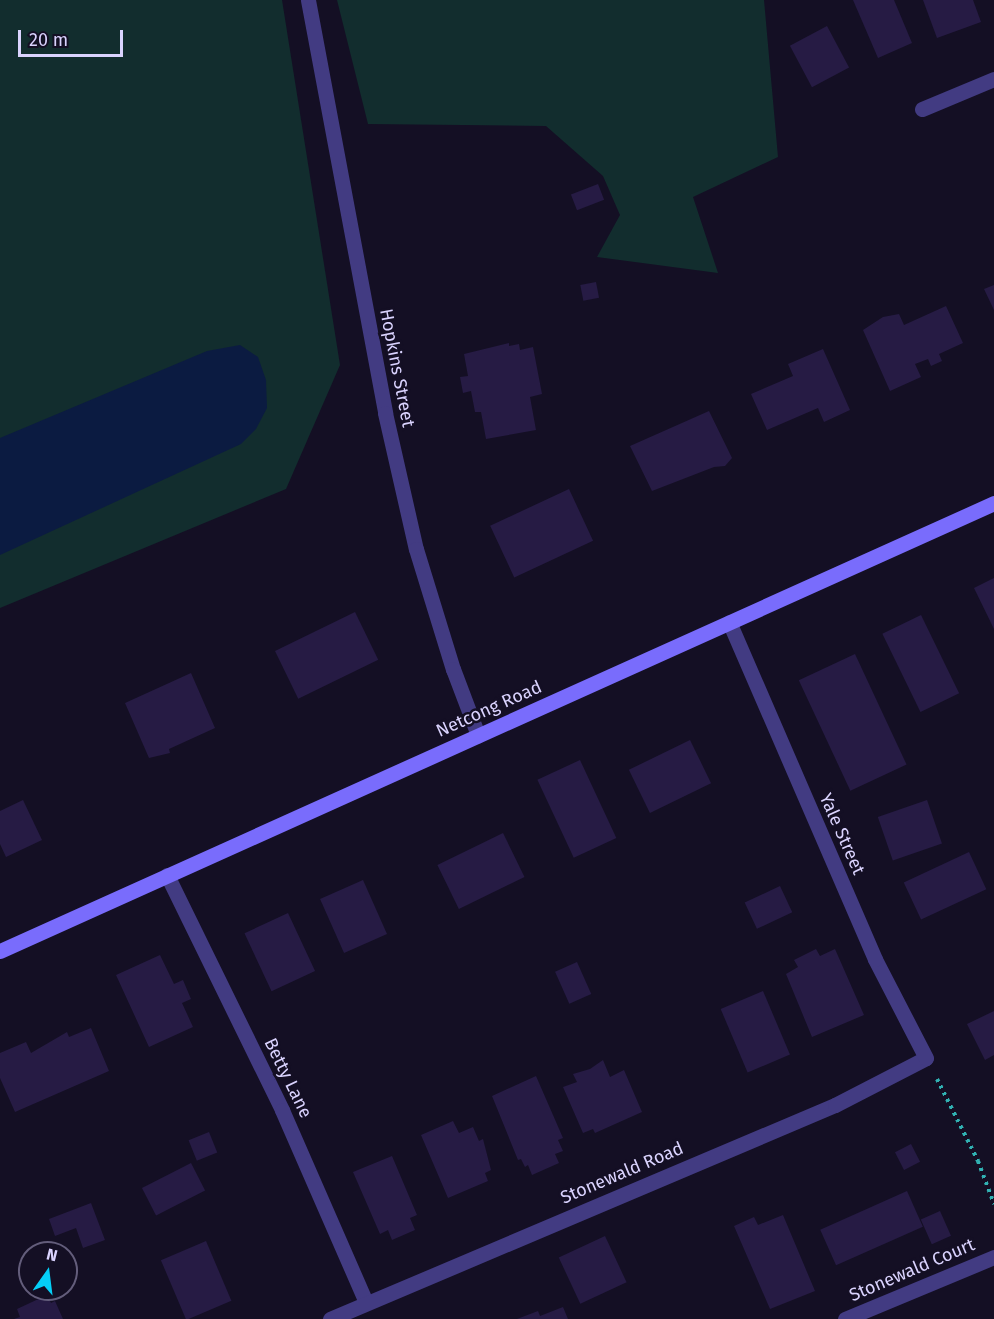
<!DOCTYPE html>
<style>
body{margin:0}
#map{position:relative;width:994px;height:1319px;overflow:hidden;background:#140f24;font-family:"Fira Sans",sans-serif}
div>[style]{position:absolute}
.green>*{inset:0;background:#122d2e}
.water>*{inset:0;background:#0b1b41}
.building>*{inset:0;background:#261b44;transform-origin:0 0}
.path>*{height:4px;margin-top:-2px;transform-origin:0;background:repeating-linear-gradient(90deg,#31b2b3 0 3px,transparent 0 7.5px)}
.street>*{height:15px;margin:-7.5px;padding:0 7.5px;transform-origin:7.5px;border-radius:7.5px;background:#423b82}
.secondary>*{height:15px;margin:-7.5px;padding:0 7.5px;transform-origin:7.5px;border-radius:7.5px;background:#796cfc}
span{translate:-50% -50%;white-space:nowrap;text-align:center;line-height:1.15;-webkit-text-stroke:5px #140f24;paint-order:stroke}
.street-label{font-size:18px;color:#dad3fe}
.north{position:absolute;left:18px;top:1241px;width:60px;height:60px;box-sizing:border-box;background:#140f24;border:2px solid #635d7b;border-radius:50%;rotate:14deg;font-size:16px;font-weight:700;line-height:24px;text-align:center;color:#dad3fe}
.north::after{content:'';display:block;margin:auto;width:21px;height:27px;background:#05cff7;clip-path:polygon(50% 0,100% 100%,50% 72%,0 100%)}
.scale{position:absolute;left:18px;top:30px;width:105px;height:27px;box-sizing:border-box;border:3px solid #dad3fe;border-top:0;padding-left:8px;font-size:18px;line-height:21px;white-space:nowrap;color:#dad3fe;-webkit-text-stroke:4px #140f24;paint-order:stroke}
</style>
<div id="map">
<div class="green">
<i style="clip-path:polygon(0 0,282px 0,340px 365px,286px 489px,0 608px)"></i>
<i style="clip-path:polygon(337px 0,764px 0,778px 157px,693px 197px,718px 273px,597px 257px,620px 215px,603px 176px,546px 126px,368px 124px)"></i>
</div>
<div class="water">
<i style="clip-path:polygon(240px 345px,258px 357px,266px 380px,267px 408px,256px 429px,241px 444px,0 555px,0 438px,207px 351px)"></i>
</div>
<div class="building">
<i style="clip-path:polygon(853px 0,894px 0,912px 43px,878px 58px)"></i>
<i style="clip-path:polygon(923px 0,973px 0,981px 22px,937px 38px)"></i>
<i style="left:827px;top:26px;width:47px;height:42px;rotate:62deg"></i>
<i style="left:598px;top:184px;width:17px;height:29px;rotate:69deg"></i>
<i style="left:596px;top:282px;width:16px;height:16px;rotate:79deg"></i>
<i style="clip-path:polygon(994px 285px,994px 310px,984px 289px)"></i>
<i style="clip-path:polygon(946px 306px,963px 343px,939px 354px,942px 361px,931px 366px,928px 359px,915px 364px,921px 377px,890px 391px,863px 330px,883px 317px,899px 314px,904px 325px)"></i>
<i style="clip-path:polygon(509px 343px,509px 346px,519px 344px,520px 350px,533px 347px,542px 394px,530px 397px,536px 430px,486px 439px,481px 412px,475px 412px,471px 391px,463px 393px,460px 377px,468px 376px,464px 354px)"></i>
<i style="clip-path:polygon(823px 349px,850px 410px,824px 422px,818px 408px,767px 430px,751px 394px,793px 376px,788px 364px)"></i>
<i style="clip-path:polygon(709px 411px,732px 458px,725px 466px,714px 467px,652px 491px,630px 446px)"></i>
<i style="left:569px;top:489px;width:57px;height:87px;rotate:65deg"></i>
<i style="clip-path:polygon(994px 578px,994px 629px,974px 588px)"></i>
<i style="left:355px;top:612px;width:53px;height:89px;rotate:64deg"></i>
<i style="left:921px;top:615px;width:87px;height:43px;rotate:64deg"></i>
<i style="left:855px;top:654px;width:122px;height:62px;rotate:65deg"></i>
<i style="clip-path:polygon(191px 673px,215px 728px,169px 749px,170px 753px,149px 758px,125px 703px)"></i>
<i style="left:690px;top:740px;width:48px;height:68px;rotate:64deg"></i>
<i style="left:580px;top:760px;width:86px;height:47px;rotate:65deg"></i>
<i style="clip-path:polygon(23px 800px,42px 840px,6px 857px,0 844px,0 811px)"></i>
<i style="left:927px;top:800px;width:46px;height:52px;rotate:71deg"></i>
<i style="left:503px;top:833px;width:49px;height:73px;rotate:64deg"></i>
<i style="left:969px;top:852px;width:41px;height:72px;rotate:65deg"></i>
<i style="left:363px;top:880px;width:59px;height:47px;rotate:66deg"></i>
<i style="left:780px;top:886px;width:29px;height:39px;rotate:65deg"></i>
<i style="left:288px;top:913px;width:64px;height:48px;rotate:65deg"></i>
<i style="clip-path:polygon(816px 949px,820px 956px,835px 949px,864px 1015px,812px 1037px,786px 974px,798px 967px,794px 960px)"></i>
<i style="clip-path:polygon(160px 955px,174px 984px,183px 980px,191px 999px,182px 1003px,193px 1027px,149px 1047px,116px 975px)"></i>
<i style="left:577px;top:962px;width:35px;height:24px;rotate:66deg"></i>
<i style="left:763px;top:991px;width:69px;height:46px;rotate:67deg"></i>
<i style="clip-path:polygon(994px 1011px,994px 1055px,985px 1060px,967px 1024px)"></i>
<i style="clip-path:polygon(91px 1028px,109px 1071px,15px 1112px,0 1078px,0 1053px,26px 1042px,31px 1053px,67px 1032px,69px 1037px)"></i>
<i style="clip-path:polygon(603px 1060px,610px 1077px,624px 1070px,642px 1112px,595px 1133px,593px 1129px,583px 1133px,563px 1087px,577px 1082px,573px 1074px,590px 1069px)"></i>
<i style="clip-path:polygon(536px 1076px,563px 1138px,558px 1140px,563px 1151px,555px 1154px,559px 1163px,532px 1175px,528px 1165px,525px 1167px,521px 1159px,518px 1160px,492px 1096px)"></i>
<i style="clip-path:polygon(453px 1121px,459px 1133px,473px 1127px,479px 1141px,483px 1139px,491px 1170px,485px 1173px,488px 1181px,448px 1198px,421px 1135px)"></i>
<i style="left:209px;top:1132px;width:22px;height:22px;rotate:68deg"></i>
<i style="left:911px;top:1144px;width:20px;height:18px;rotate:63deg"></i>
<i style="clip-path:polygon(392px 1156px,417px 1215px,410px 1218px,415px 1230px,392px 1240px,388px 1230px,380px 1234px,353px 1172px)"></i>
<i style="left:191px;top:1163px;width:31px;height:55px;rotate:63deg"></i>
<i style="left:907px;top:1191px;width:39px;height:95px;rotate:66deg"></i>
<i style="clip-path:polygon(91px 1203px,105px 1240px,83px 1248px,76px 1228px,55px 1236px,49px 1219px)"></i>
<i style="left:940px;top:1211px;width:27px;height:21px;rotate:66deg"></i>
<i style="clip-path:polygon(783px 1215px,815px 1291px,770px 1309px,734px 1226px,754px 1217px,758px 1225px)"></i>
<i style="left:605px;top:1236px;width:51px;height:51px;rotate:65deg"></i>
<i style="left:206px;top:1241px;width:65px;height:49px;rotate:67deg"></i>
<i style="clip-path:polygon(47px 1295px,51px 1303px,55px 1301px,63px 1319px,14px 1319px,20px 1317px,17px 1309px)"></i>
<i style="clip-path:polygon(563px 1307px,568px 1319px,517px 1319px,538px 1311px,540px 1316px)"></i>
</div>
<div class="path">
<i style="left:937px;top:1079px;width:92px;rotate:63.4deg"></i>
<i style="left:978px;top:1161px;width:46px;rotate:69.6deg"></i>
</div>
<div class="street">
<i style="left:308px;top:0;width:420px;rotate:79.4deg"></i>
<i style="left:385px;top:413px;width:139px;rotate:77.2deg"></i>
<i style="left:416px;top:549px;width:126px;rotate:72.9deg"></i>
<i style="left:453px;top:669px;width:71px;rotate:69.3deg"></i>
<i style="left:922px;top:109px;width:78px;rotate:-22.6deg"></i>
<i style="left:167px;top:875px;width:262px;rotate:63.9deg"></i>
<i style="left:282px;top:1110px;width:210px;rotate:66.4deg"></i>
<i style="left:330px;top:1319px;width:548px;rotate:-22.97deg"></i>
<i style="left:835px;top:1105px;width:102px;rotate:-27.3deg"></i>
<i style="left:926px;top:1058px;width:111px;rotate:-117.3deg"></i>
<i style="left:875px;top:959px;width:367px;rotate:-113.4deg"></i>
<i style="left:845px;top:1319px;width:161px;rotate:-22.6deg"></i>
</div>
<div class="secondary">
<i style="left:0;top:951px;width:1090px;rotate:-24.26deg"></i>
</div>
<div class="street-label">
<span style="left:397px;top:368px;rotate:79deg">Hopkins Street</span>
<span style="left:489px;top:709px;rotate:-24deg">Netcong Road</span>
<span style="left:842px;top:834px;rotate:66deg">Yale Street</span>
<span style="left:288px;top:1078px;rotate:64deg">Betty Lane</span>
<span style="left:622px;top:1173px;rotate:-23deg">Stonewald Road</span>
<span style="left:912px;top:1270px;rotate:-23deg">Stonewald Court</span>
</div>
<div class="north">N</div>
<div class="scale">20 m</div>
</div>
